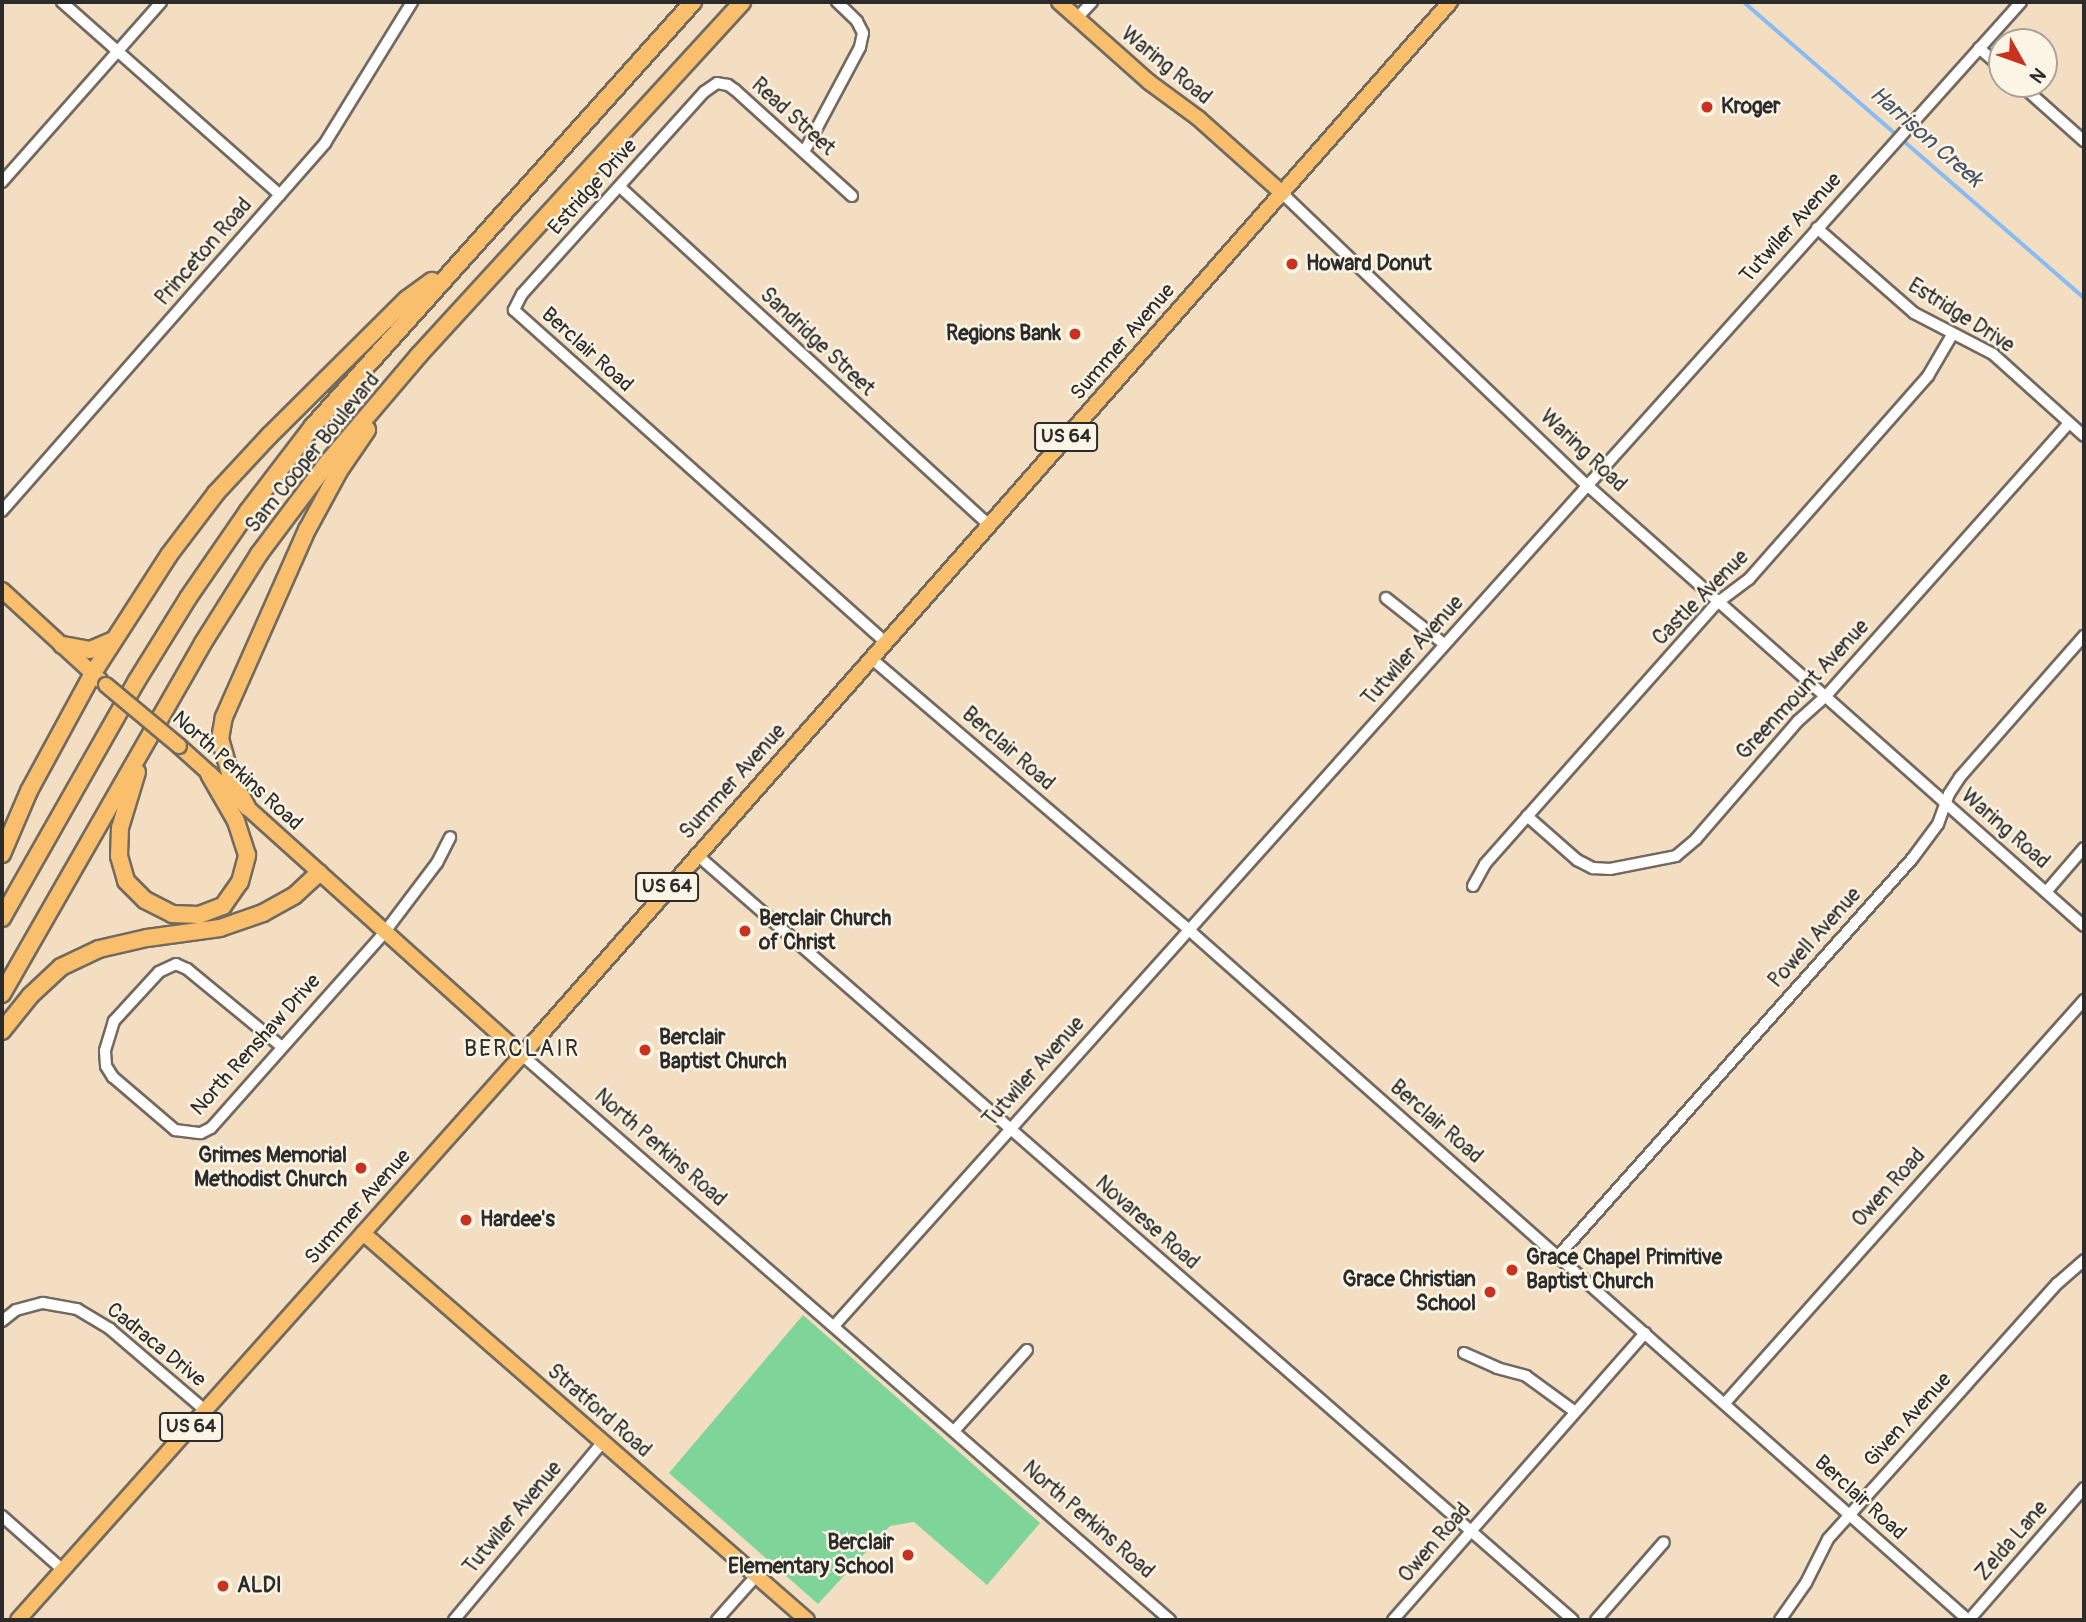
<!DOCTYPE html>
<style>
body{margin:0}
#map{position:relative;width:2086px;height:1622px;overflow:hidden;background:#f3dec1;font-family:Pangolin,sans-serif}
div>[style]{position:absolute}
.green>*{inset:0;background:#7fd599}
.stream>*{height:3.5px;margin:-1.75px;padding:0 1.75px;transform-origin:1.75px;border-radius:1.75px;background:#87bbf5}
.roads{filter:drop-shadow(2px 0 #716a60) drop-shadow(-2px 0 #716a60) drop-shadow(0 2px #716a60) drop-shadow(0 -2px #716a60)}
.minor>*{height:10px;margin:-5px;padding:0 5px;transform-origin:5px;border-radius:5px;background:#fff}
.major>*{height:14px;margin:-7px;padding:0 7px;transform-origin:7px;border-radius:7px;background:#f9bf6c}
.highway>*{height:16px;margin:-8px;padding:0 8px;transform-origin:8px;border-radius:8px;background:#f9bf6c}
.bridges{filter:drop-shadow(2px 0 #716a60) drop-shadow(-2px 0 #716a60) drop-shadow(0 2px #716a60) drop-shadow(0 -2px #716a60)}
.major-bridge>*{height:14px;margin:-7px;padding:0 7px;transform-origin:7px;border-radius:7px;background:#f9bf6c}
.dots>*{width:19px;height:19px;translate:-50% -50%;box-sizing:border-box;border:4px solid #fcf5e5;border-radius:50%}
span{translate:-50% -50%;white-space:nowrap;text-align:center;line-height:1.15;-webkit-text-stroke:5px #fcf5e5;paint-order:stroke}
.shield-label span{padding:2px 5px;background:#fcf5e5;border:2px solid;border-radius:5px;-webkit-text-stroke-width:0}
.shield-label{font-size:19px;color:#2b2b2b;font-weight:700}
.street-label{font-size:21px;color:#2b2b2b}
.poi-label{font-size:21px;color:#2b2b2b;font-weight:700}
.left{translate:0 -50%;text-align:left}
.right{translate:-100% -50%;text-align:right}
.water-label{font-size:23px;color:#475668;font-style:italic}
.neighbourhood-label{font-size:23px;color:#2b2b2b;letter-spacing:2px}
.frame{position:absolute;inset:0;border:4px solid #2b2b2b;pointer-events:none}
.north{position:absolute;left:1988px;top:28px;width:70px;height:70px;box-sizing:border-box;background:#fcf5e5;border:2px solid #a8a49b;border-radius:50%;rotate:130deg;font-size:19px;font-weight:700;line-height:28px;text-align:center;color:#2b2b2b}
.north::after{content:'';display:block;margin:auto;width:24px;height:32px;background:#c8321e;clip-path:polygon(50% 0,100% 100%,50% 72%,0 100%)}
</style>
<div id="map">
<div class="green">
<i style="clip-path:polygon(803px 1315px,1040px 1523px,987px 1585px,914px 1522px,890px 1526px,818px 1604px,669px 1473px)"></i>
</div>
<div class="stream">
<i style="left:1744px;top:2px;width:451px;rotate:41deg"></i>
</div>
<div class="roads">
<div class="minor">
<i style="left:62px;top:2px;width:291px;rotate:41.5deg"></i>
<i style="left:1077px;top:18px;width:22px;rotate:-47deg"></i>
<i style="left:1979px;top:48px;width:30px;rotate:41deg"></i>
<i style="left:2020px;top:84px;width:86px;rotate:41.7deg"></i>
<i style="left:804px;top:152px;width:119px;rotate:-61.9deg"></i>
<i style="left:860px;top:47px;width:14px;rotate:-78deg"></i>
<i style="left:863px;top:33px;width:13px;rotate:-117deg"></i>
<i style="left:857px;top:21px;width:28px;rotate:-136deg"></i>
<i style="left:2px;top:182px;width:240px;rotate:-48.5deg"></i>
<i style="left:620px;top:187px;width:500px;rotate:42.49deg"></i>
<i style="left:1282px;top:193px;width:422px;rotate:43.8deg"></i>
<i style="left:1587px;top:485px;width:664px;rotate:41.58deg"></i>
<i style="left:852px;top:196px;width:158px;rotate:-137.8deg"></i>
<i style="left:735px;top:90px;width:9px;rotate:-144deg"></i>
<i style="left:728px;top:85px;width:11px;rotate:-170deg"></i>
<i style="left:717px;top:83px;width:16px;rotate:145deg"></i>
<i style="left:704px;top:92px;width:272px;rotate:132deg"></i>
<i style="left:522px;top:294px;width:18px;rotate:117deg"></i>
<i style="left:514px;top:310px;width:499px;rotate:41.8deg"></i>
<i style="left:1817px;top:228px;width:129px;rotate:41.2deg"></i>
<i style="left:1914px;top:313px;width:89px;rotate:27.4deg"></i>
<i style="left:1993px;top:354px;width:122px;rotate:42deg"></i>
<i style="left:2px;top:511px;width:490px;rotate:-48.7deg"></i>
<i style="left:325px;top:143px;width:166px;rotate:-58.3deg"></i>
<i style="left:1386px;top:598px;width:74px;rotate:38.4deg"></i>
<i style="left:872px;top:659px;width:417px;rotate:40.5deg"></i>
<i style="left:1189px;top:930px;width:1041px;rotate:41.53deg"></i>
<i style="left:1527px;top:816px;width:67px;rotate:41.3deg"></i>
<i style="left:1577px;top:860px;width:18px;rotate:27deg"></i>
<i style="left:1593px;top:868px;width:17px;rotate:3deg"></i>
<i style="left:1610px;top:869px;width:67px;rotate:-11.1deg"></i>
<i style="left:1676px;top:856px;width:26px;rotate:-40deg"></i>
<i style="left:1696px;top:839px;width:156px;rotate:-49.2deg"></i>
<i style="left:1798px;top:721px;width:36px;rotate:-42deg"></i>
<i style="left:1825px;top:697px;width:367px;rotate:-48.3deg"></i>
<i style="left:696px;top:854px;width:1164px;rotate:41.14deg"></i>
<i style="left:1473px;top:886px;width:25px;rotate:-61deg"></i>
<i style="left:1485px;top:864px;width:349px;rotate:-48.4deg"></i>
<i style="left:1717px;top:603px;width:40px;rotate:-37deg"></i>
<i style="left:1749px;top:579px;width:271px;rotate:-48.6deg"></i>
<i style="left:1928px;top:376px;width:48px;rotate:-59.7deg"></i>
<i style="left:2046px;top:892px;width:58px;rotate:-49.2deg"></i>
<i style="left:282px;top:1047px;width:123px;rotate:-140.6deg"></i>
<i style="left:187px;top:969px;width:12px;rotate:-156deg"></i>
<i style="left:176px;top:964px;width:19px;rotate:155deg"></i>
<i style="left:159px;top:972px;width:67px;rotate:132.6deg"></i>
<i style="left:114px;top:1021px;width:31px;rotate:107deg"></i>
<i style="left:105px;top:1051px;width:15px;rotate:86deg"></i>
<i style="left:106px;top:1066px;width:13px;rotate:58deg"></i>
<i style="left:113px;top:1077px;width:82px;rotate:40.5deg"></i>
<i style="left:175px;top:1130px;width:26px;rotate:7deg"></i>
<i style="left:201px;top:1133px;width:11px;rotate:-27deg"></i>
<i style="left:211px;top:1128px;width:261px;rotate:-48.4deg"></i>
<i style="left:384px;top:933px;width:88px;rotate:-52.9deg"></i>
<i style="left:437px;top:863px;width:29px;rotate:-63deg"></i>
<i style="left:522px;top:1055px;width:860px;rotate:41.09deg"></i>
<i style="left:1559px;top:1255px;width:530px;rotate:-48.29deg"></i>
<i style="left:1912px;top:859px;width:44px;rotate:-53.4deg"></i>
<i style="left:1938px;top:824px;width:32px;rotate:-70deg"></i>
<i style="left:1949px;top:794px;width:20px;rotate:-57deg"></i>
<i style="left:1960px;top:777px;width:188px;rotate:-48.7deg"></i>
<i style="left:2px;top:1321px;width:18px;rotate:-38deg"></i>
<i style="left:16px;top:1310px;width:28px;rotate:-15deg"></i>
<i style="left:43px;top:1303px;width:35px;rotate:10deg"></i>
<i style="left:77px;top:1309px;width:39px;rotate:31deg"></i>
<i style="left:110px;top:1329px;width:126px;rotate:40.5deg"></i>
<i style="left:834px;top:1326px;width:1778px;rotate:-48.12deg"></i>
<i style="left:1464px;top:1353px;width:36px;rotate:24deg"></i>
<i style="left:1497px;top:1368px;width:30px;rotate:15deg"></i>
<i style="left:1526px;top:1376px;width:59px;rotate:36.1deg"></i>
<i style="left:1725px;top:1403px;width:540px;rotate:-48.3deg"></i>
<i style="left:954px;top:1431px;width:109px;rotate:-48deg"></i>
<i style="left:2px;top:1516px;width:81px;rotate:41.5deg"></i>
<i style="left:454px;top:1620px;width:232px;rotate:-50.1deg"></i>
<i style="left:717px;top:1620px;width:59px;rotate:-48.4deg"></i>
<i style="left:1393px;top:1620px;width:382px;rotate:-48.7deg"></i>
<i style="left:1596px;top:1620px;width:103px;rotate:-48.9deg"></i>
<i style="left:1780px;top:1620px;width:45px;rotate:-54.9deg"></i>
<i style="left:1806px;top:1583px;width:49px;rotate:-63.4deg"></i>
<i style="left:1828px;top:1539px;width:344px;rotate:-48.1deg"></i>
<i style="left:2058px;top:1283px;width:35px;rotate:-41deg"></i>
<i style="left:1969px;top:1620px;width:175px;rotate:-48.9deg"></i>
</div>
<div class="major">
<i style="left:1059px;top:2px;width:120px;rotate:41.6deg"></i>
<i style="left:1149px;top:82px;width:61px;rotate:36.3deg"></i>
<i style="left:1198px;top:118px;width:113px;rotate:41.8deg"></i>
<i style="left:2px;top:590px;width:133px;rotate:42.6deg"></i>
<i style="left:179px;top:746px;width:462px;rotate:42deg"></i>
<i style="left:363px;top:1233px;width:589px;rotate:41.08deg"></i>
<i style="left:18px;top:1620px;width:772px;rotate:-48.26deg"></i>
<i style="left:532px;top:1044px;width:1389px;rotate:-48.62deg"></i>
</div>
<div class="highway">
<i style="left:62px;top:645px;width:28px;rotate:10deg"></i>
<i style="left:90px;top:650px;width:26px;rotate:-23deg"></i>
<i style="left:137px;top:772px;width:59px;rotate:106.9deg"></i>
<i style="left:120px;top:828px;width:28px;rotate:92deg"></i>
<i style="left:119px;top:856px;width:26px;rotate:74deg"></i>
<i style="left:126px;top:881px;width:27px;rotate:45deg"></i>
<i style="left:145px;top:900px;width:30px;rotate:27deg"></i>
<i style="left:172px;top:914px;width:27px;rotate:2deg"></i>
<i style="left:199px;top:915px;width:26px;rotate:-21deg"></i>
<i style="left:223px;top:906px;width:29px;rotate:-55deg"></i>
<i style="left:240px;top:882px;width:28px;rotate:-75deg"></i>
<i style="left:247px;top:855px;width:36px;rotate:-108deg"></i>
<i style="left:236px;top:821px;width:54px;rotate:-119.9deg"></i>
<i style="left:247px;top:807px;width:34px;rotate:-118deg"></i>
<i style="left:231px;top:777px;width:40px;rotate:-106deg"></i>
<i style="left:220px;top:739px;width:22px;rotate:-80deg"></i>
<i style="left:224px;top:717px;width:205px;rotate:-66.1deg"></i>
<i style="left:307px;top:530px;width:67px;rotate:-61.5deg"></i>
<i style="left:339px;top:471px;width:50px;rotate:-55.7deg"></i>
<i style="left:2px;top:854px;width:69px;rotate:-66.8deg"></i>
<i style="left:29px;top:791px;width:134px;rotate:-61.5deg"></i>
<i style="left:93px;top:673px;width:140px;rotate:-57.2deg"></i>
<i style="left:169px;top:555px;width:78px;rotate:-52.8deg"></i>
<i style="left:216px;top:493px;width:78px;rotate:-47.1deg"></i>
<i style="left:269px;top:436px;width:194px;rotate:-44.8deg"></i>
<i style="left:407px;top:299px;width:31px;rotate:-36deg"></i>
<i style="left:2px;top:918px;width:271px;rotate:-60.4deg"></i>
<i style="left:136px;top:682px;width:99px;rotate:-58.2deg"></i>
<i style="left:188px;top:598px;width:106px;rotate:-55.4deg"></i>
<i style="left:248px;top:511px;width:107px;rotate:-52.6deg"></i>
<i style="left:313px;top:426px;width:569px;rotate:-48.13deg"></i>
<i style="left:2px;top:994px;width:404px;rotate:-60.2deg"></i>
<i style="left:203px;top:643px;width:105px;rotate:-57.8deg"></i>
<i style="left:259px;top:554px;width:115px;rotate:-53.1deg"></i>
<i style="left:328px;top:462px;width:140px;rotate:-49.6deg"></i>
<i style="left:419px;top:355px;width:478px;rotate:-47.5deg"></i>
<i style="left:2px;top:1031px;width:45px;rotate:-51.3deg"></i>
<i style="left:30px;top:996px;width:42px;rotate:-43.1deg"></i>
<i style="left:61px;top:967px;width:42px;rotate:-25.3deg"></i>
<i style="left:99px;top:949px;width:49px;rotate:-12.9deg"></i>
<i style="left:147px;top:938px;width:74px;rotate:-7.8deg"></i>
<i style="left:220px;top:928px;width:46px;rotate:-19.2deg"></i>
<i style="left:263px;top:913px;width:35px;rotate:-29deg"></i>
<i style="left:294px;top:896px;width:34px;rotate:-43deg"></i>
</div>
</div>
<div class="bridges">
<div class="major-bridge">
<i style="left:106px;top:685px;width:95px;rotate:39.9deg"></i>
</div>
</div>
<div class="dots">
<i style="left:1707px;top:107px;background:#c8321e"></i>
<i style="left:1292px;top:264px;background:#c8321e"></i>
<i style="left:1075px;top:334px;background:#c8321e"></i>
<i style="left:745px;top:931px;background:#c8321e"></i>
<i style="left:645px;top:1050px;background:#c8321e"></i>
<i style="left:361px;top:1168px;background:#c8321e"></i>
<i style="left:466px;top:1220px;background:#c8321e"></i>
<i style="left:1512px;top:1270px;background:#c8321e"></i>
<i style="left:1490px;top:1292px;background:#c8321e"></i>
<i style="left:908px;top:1555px;background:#c8321e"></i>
<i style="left:223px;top:1586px;background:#c8321e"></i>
</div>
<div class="shield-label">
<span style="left:1066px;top:437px">US 64</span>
<span style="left:667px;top:887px">US 64</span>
<span style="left:191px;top:1427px">US 64</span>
</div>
<div class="street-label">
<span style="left:1166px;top:66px;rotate:39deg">Waring Road</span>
<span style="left:793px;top:117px;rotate:42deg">Read Street</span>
<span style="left:593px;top:187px;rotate:-48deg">Estridge Drive</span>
<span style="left:1791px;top:228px;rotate:-48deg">Tutwiler Avenue</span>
<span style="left:204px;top:252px;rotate:-49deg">Princeton Road</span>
<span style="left:1961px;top:316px;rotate:32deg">Estridge Drive</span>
<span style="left:817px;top:342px;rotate:43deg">Sandridge Street</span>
<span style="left:1123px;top:342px;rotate:-49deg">Summer Avenue</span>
<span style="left:587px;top:350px;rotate:42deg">Berclair Road</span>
<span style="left:1583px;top:451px;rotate:43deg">Waring Road</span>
<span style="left:313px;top:453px;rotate:-51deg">Sam Cooper Boulevard</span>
<span style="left:1701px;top:598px;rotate:-45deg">Castle Avenue</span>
<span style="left:1413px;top:651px;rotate:-48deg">Tutwiler Avenue</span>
<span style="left:1803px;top:690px;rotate:-47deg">Greenmount Avenue</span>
<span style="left:1008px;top:749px;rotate:41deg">Berclair Road</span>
<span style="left:237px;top:771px;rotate:42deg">North Perkins Road</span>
<span style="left:733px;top:782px;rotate:-48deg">Summer Avenue</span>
<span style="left:2005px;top:829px;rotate:41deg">Waring Road</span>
<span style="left:1815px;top:938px;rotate:-48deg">Powell Avenue</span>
<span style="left:256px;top:1045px;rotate:-48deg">North Renshaw Drive</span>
<span style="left:1034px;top:1072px;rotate:-48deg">Tutwiler Avenue</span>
<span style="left:1436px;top:1122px;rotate:41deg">Berclair Road</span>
<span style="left:660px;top:1148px;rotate:41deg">North Perkins Road</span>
<span style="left:1889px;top:1188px;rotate:-48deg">Owen Road</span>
<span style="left:358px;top:1207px;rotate:-48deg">Summer Avenue</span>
<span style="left:1147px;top:1223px;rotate:41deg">Novarese Road</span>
<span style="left:156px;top:1345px;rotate:39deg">Cadraca Drive</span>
<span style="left:599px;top:1411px;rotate:41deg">Stratford Road</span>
<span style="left:1908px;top:1420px;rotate:-48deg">Given Avenue</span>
<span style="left:1860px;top:1498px;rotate:42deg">Berclair Road</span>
<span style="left:513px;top:1518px;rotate:-50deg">Tutwiler Avenue</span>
<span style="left:1088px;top:1520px;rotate:41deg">North Perkins Road</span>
<span style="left:2012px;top:1541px;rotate:-49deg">Zelda Lane</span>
<span style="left:1435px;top:1543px;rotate:-49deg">Owen Road</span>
</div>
<div class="poi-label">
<span class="left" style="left:1721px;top:107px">Kroger</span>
<span class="left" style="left:1306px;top:264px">Howard Donut</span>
<span class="right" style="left:1061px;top:334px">Regions Bank</span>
<span class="left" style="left:759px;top:931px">Berclair Church<br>of Christ</span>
<span class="left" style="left:659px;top:1050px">Berclair<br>Baptist Church</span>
<span class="right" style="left:347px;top:1168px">Grimes Memorial<br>Methodist Church</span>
<span class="left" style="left:480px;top:1220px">Hardee's</span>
<span class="left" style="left:1526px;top:1270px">Grace Chapel Primitive<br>Baptist Church</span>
<span class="right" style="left:1476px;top:1292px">Grace Christian<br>School</span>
<span class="right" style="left:894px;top:1555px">Berclair<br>Elementary School</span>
<span class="left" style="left:237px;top:1586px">ALDI</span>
</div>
<div class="water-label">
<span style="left:1926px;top:137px;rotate:41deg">Harrison Creek</span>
</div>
<div class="neighbourhood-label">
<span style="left:522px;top:1049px">BERCLAIR</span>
</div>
<div class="frame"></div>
<div class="north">N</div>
</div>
